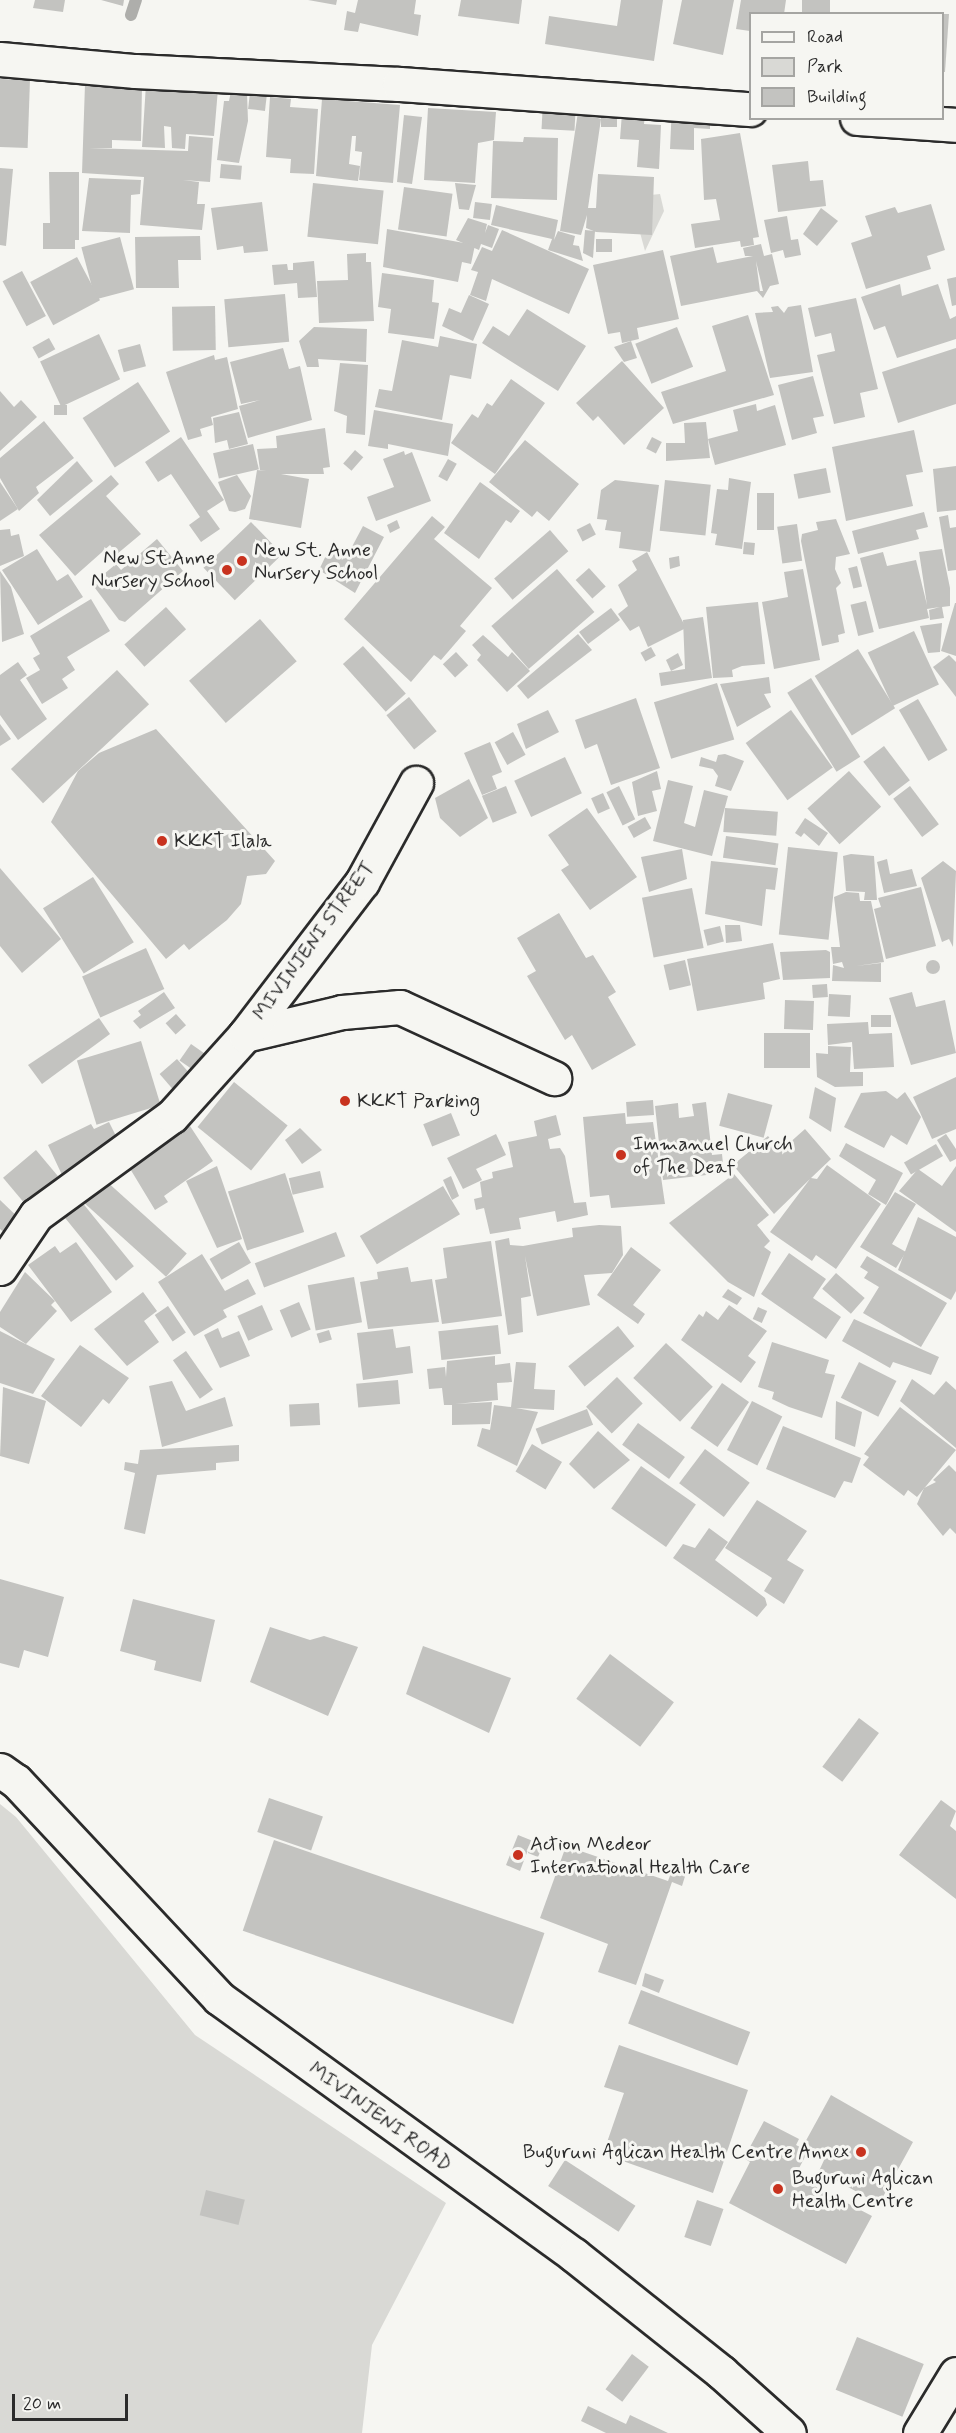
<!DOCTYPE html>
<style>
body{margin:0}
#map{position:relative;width:956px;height:2433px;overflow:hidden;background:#f6f6f2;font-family:Mynerve,sans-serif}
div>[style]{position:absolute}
.green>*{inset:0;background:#d9d9d5}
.stream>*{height:12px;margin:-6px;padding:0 6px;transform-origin:6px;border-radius:6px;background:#aeaeab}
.building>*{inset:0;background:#c3c3c0;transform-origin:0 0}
.round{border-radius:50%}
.roads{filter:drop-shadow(2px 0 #2b2b2b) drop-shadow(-2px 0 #2b2b2b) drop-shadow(0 2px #2b2b2b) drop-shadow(0 -2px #2b2b2b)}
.street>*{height:33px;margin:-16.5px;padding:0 16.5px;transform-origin:16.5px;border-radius:16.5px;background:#f6f6f2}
.dots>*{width:16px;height:16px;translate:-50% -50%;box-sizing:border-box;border:3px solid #f6f6f2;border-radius:50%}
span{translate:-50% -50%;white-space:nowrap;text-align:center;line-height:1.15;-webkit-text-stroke:6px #f6f6f2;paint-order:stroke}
.poi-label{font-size:20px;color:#2b2b2b}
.left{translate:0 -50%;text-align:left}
.right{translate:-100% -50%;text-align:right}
.street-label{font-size:20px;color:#2b2b2b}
.legend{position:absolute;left:749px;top:12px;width:195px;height:108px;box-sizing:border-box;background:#f6f6f2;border:2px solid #a5a5a2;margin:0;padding:8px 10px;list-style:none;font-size:18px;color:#2b2b2b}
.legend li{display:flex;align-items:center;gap:12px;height:30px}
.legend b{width:30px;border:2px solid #a5a5a2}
.scale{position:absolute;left:12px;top:2394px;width:116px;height:27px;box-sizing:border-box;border:3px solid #2b2b2b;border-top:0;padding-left:8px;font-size:18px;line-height:21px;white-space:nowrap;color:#2b2b2b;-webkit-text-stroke:4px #f6f6f2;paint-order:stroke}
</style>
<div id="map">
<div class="green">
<i style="clip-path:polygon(660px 194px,664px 211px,645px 251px,635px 214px,641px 196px)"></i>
<i style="clip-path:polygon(0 1804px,16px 1817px,195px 2035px,446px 2203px,372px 2345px,362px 2433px,0 2433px)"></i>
</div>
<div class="stream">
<i style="left:131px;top:15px;width:16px;rotate:-72deg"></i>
</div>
<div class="building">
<i style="clip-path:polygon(35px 0,65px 0,63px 12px,33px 8px)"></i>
<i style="clip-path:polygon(101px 0,124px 0,123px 6px)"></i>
<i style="clip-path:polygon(308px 0,337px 0,336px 5px)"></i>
<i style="clip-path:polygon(358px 0,416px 0,414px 14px,421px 15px,418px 36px,360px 23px,358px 32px,344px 30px,347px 11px,355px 13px)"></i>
<i style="clip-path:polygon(461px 0,522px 0,519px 24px,458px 16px)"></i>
<i style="clip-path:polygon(621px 0,663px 0,654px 61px,545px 44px,549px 16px,617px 26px)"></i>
<i style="clip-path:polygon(682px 0,734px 0,723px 55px,673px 44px)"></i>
<i style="clip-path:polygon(741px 0,786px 0,784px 14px,750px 14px,750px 31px,736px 29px)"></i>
<i style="left:802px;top:0;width:28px;height:14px"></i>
<i style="clip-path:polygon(942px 14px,949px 14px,945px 72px,942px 72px)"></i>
<i style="left:0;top:79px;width:30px;height:68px;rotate:2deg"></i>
<i style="clip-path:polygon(85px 84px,142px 86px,141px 141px,112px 140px,112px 148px,89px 148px,188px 151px,189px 136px,213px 138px,210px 182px,183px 180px,199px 182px,197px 204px,205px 204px,202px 230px,140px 225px,144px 177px,82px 173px)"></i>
<i style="clip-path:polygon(146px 84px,218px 89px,214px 136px,186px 134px,185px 149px,172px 148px,171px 127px,164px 126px,165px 148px,142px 147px)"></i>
<i style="clip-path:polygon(231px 91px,247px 93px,248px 121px,239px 163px,217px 160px,224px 101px,229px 101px)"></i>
<i style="left:250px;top:93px;width:17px;height:16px;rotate:7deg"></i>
<i style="clip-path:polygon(270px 97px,291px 99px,290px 107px,318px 109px,314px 174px,290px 173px,291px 159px,266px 157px)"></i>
<i style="clip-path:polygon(322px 99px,400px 105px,393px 183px,359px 180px,362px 152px,355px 151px,356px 136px,352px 136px,349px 164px,360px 166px,358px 181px,316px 176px)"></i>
<i style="left:543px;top:101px;width:33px;height:28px;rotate:3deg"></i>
<i style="left:601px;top:104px;width:16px;height:23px"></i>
<i style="clip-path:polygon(672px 105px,710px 107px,710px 129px,694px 128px,694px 150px,670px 149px)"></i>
<i style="clip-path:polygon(428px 108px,496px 112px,494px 140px,478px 143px,475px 183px,424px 180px)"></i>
<i style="clip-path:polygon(578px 112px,601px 119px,588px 208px,596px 208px,598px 174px,654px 177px,652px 235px,596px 232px,586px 228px,587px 215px,581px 235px,560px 231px)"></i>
<i style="clip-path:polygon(622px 113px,645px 114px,644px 124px,661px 125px,659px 169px,637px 167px,639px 140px,620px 139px)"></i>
<i style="clip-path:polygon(404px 115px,422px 117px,412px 184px,397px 182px)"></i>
<i style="clip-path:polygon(740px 133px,759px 237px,753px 238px,754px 245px,741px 247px,740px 241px,695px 248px,691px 224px,720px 220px,716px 199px,704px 200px,701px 139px)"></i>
<i style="clip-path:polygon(524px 137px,558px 138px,557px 200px,491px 198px,493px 141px,523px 142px)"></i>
<i style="clip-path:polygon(808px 161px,810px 181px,823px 180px,826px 206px,778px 212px,772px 165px)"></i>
<i style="left:221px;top:164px;width:21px;height:14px;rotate:5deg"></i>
<i style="clip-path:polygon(0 168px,13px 169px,6px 246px,0 245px)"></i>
<i style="clip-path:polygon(49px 172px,79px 172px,79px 240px,75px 240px,75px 249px,43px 249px,43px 223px,50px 223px)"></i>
<i style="clip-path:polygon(89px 178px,141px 180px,140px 194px,131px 195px,130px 233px,82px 231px)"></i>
<i style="left:313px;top:183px;width:71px;height:54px;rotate:6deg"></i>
<i style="clip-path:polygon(455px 183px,476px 185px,469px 210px,459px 209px)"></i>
<i style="left:404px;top:187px;width:49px;height:43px;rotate:8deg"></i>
<i style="clip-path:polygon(262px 202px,268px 251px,244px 253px,243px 246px,217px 250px,211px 208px)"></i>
<i style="left:475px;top:202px;width:17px;height:16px;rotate:7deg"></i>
<i style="clip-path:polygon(931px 204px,945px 250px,927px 256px,931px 269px,866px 289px,851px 243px,872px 236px,865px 216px,895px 207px,898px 213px)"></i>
<i style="clip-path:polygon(496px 205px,558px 220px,554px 240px,558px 231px,575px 236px,573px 245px,579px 246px,583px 261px,548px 250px,552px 239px,491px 225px)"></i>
<i style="clip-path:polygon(821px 208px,838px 221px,817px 246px,803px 234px)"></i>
<i style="clip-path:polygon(787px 216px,791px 240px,798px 239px,801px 255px,785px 258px,783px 250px,771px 253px,764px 220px)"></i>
<i style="clip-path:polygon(468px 218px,487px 224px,485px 233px,488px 225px,499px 229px,492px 248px,481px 244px,479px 250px,456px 240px)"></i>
<i style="clip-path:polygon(387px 229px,475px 245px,471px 264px,462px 262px,458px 282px,383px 267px)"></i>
<i style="clip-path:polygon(502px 230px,589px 269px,569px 314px,492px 279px,486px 301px,470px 295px,478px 272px,471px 270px,482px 247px,492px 251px)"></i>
<i style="clip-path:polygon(585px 230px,595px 231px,593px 258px,583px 253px)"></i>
<i style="clip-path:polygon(200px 236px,201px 260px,178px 260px,179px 288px,136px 288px,135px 237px)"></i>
<i style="left:120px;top:237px;width:54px;height:40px;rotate:75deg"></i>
<i style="left:596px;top:239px;width:16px;height:13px"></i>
<i style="clip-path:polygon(evenodd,761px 244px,764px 256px,772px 254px,779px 284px,770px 286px,763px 298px,757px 291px,681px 306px,670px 256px,713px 247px,717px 263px,753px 256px,745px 256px,743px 248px,761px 244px,756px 261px,763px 291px,760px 291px,756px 261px)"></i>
<i style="clip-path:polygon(663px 250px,679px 319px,637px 328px,639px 339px,622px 343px,620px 332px,608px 334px,593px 265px)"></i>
<i style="clip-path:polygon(366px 253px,366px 262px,371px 262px,374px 321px,319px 323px,317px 281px,348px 280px,347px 254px)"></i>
<i style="left:77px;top:257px;width:49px;height:53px;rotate:62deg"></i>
<i style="clip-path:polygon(314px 261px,317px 297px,298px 298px,297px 283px,274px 285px,272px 265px,287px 264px,288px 270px,293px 270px,293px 263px)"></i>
<i style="left:22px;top:271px;width:51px;height:22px;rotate:62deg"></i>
<i style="clip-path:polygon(382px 273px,434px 280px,432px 302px,439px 303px,434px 339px,388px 333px,391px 309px,378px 307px)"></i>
<i style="clip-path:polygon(956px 277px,956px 305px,952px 306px,947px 279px)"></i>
<i style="clip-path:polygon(900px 284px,902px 296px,938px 284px,950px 319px,956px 316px,956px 339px,897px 358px,885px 326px,874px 330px,861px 297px)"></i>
<i style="left:285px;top:294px;width:48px;height:61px;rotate:85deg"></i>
<i style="clip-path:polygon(469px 295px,489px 304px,473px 341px,442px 326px,449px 308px,461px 313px)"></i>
<i style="clip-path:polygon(856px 298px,878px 389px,860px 393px,865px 417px,834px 424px,817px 355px,835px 351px,831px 333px,815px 337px,808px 308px)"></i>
<i style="clip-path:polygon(801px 305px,813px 372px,770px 378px,755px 313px,773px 312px,771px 307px,778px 306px,784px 313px,788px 307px)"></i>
<i style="left:215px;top:306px;width:44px;height:43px;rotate:89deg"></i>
<i style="clip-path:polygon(527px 309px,586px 346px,558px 391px,482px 343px,493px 326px,509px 336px)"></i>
<i style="clip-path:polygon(748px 315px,774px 395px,673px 424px,661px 392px,726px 371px,712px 326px)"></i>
<i style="clip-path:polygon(314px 327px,367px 329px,366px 362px,318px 359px,319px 367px,307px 367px,299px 341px)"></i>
<i style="left:677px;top:327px;width:43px;height:45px;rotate:68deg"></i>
<i style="left:99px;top:334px;width:50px;height:65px;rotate:65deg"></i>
<i style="clip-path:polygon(440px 336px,477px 344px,471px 379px,450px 375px,442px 420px,375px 407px,379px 389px,392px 391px,402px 340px,438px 347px)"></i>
<i style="left:49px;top:338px;width:13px;height:19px;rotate:61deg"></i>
<i style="clip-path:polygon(631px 341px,637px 358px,624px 362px,614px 347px)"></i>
<i style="left:140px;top:344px;width:23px;height:23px;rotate:75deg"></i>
<i style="clip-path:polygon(283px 348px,289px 369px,300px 366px,312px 420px,248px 438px,239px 406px,260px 400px,241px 404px,230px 362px)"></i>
<i style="clip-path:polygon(956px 348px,956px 404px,898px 423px,882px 372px)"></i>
<i style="clip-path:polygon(214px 355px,215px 360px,227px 357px,238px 409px,211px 417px,213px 425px,200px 429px,202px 436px,188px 440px,166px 372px)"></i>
<i style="clip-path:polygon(622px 361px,664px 408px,624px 445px,598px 416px,593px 421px,576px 403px)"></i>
<i style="clip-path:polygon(340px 363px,368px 365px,365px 435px,346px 433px,347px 416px,334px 411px)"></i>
<i style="clip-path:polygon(813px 376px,824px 416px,813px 418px,817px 433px,792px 440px,778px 385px)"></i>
<i style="clip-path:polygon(511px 379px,545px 403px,495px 474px,451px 443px,472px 414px,478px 418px,487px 403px,492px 406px)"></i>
<i style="left:138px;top:382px;width:59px;height:66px;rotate:57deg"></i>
<i style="clip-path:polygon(0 391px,14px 407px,21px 400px,37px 417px,0 451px)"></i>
<i style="clip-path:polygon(756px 404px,757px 411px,775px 405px,786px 445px,715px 465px,708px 439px,738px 431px,733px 410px)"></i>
<i style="left:67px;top:405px;width:10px;height:13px;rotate:90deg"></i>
<i style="clip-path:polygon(374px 410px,453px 424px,448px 456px,388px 444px,388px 449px,368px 446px)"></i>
<i style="clip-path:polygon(239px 412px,248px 444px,229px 449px,227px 440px,215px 443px,213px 418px)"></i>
<i style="clip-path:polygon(44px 421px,74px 458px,36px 487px,39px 493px,19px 511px,0 478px,0 458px)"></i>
<i style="clip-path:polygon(706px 422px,710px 458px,666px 461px,666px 443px,685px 443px,684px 423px)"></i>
<i style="clip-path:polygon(325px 428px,330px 467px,323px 468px,324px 474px,281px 474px,309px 479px,301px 528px,249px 519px,257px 470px,266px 471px,260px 470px,257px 449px,277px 448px,276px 436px)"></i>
<i style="clip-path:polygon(914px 430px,923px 472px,906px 475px,913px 506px,846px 521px,832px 447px)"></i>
<i style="clip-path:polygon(181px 437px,224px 500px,207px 511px,220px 529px,201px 542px,189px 525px,200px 517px,171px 474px,158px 482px,145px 462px)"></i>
<i style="left:652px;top:437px;width:11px;height:13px;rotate:27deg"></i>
<i style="clip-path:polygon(525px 440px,579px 484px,549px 521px,537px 511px,532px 517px,489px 482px)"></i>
<i style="left:253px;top:444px;width:26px;height:41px;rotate:77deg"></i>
<i style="left:355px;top:450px;width:11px;height:18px;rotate:41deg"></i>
<i style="clip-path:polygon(404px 451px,405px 455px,412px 452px,431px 501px,376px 521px,367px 497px,394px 487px,383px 459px)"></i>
<i style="left:448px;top:459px;width:10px;height:20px;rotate:29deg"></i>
<i style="clip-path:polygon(77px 461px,93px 481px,50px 516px,37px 500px)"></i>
<i style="clip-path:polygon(956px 466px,956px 510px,937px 512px,933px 469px)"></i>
<i style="left:826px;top:468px;width:25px;height:33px;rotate:79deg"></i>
<i style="clip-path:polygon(111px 475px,119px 484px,106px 496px,141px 534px,117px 554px,110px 545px,75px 576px,39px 535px)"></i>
<i style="clip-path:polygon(237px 475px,251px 496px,245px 509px,235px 512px,229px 511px,218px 482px)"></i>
<i style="clip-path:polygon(729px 478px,751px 482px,742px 549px,715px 545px,717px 534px,711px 533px,717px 489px,728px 490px)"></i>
<i style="clip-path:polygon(615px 480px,659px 485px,650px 552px,619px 548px,621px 532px,605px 530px,607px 520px,597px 519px,601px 490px)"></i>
<i style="left:665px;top:480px;width:46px;height:51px;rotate:6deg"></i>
<i style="clip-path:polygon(0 482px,18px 509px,0 521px)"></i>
<i style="clip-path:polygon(480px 482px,520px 511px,511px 523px,506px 520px,479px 559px,444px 533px)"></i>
<i style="left:757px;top:493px;width:17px;height:37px"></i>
<i style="clip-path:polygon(924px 512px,928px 527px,916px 530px,919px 539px,858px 554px,852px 531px)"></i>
<i style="clip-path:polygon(948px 515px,950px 528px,956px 527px,956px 570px,948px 571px,939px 517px)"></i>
<i style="clip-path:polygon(432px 516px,445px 527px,434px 539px,492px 588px,460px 626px,466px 631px,441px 660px,434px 655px,411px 682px,344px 619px)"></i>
<i style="clip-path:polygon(836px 519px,850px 554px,836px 557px,835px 569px,841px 583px,836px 588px,845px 633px,838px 635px,839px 642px,822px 646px,801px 541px,802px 534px,818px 530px,816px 522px)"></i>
<i style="clip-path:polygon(397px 520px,400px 528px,390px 533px,387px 525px)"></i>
<i style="left:251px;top:522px;width:45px;height:66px;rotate:46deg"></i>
<i style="left:590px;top:523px;width:13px;height:15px;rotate:63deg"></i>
<i style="left:797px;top:524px;width:37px;height:20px;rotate:82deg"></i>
<i style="clip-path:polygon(363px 526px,384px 537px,355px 593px,319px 570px,329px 549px,346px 558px)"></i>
<i style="clip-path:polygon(10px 529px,11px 536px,19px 534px,24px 556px,0 566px,0 530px)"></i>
<i style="left:550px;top:530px;width:28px;height:74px;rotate:49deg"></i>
<i style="clip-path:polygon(157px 539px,183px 571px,125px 622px,119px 620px,92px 584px,116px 564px,121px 570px)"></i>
<i style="left:744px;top:542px;width:11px;height:12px;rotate:5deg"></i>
<i style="clip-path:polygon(37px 549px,57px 581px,68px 574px,83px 597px,38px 625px,2px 570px)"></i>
<i style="clip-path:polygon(942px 549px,950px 588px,950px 606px,942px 607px,944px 618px,930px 620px,929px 610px,940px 607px,927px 609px,929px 618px,879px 629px,860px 558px,883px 552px,887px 566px,916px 560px,927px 605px,919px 552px)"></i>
<i style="clip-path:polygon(647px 552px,686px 628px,648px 647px,639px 626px,630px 631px,618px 614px,628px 606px,618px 585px,637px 570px,632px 561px)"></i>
<i style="clip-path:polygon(679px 556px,680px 566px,670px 569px,669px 558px)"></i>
<i style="left:857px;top:566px;width:21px;height:9px;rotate:76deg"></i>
<i style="left:589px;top:568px;width:25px;height:18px;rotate:48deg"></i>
<i style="left:557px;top:569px;width:57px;height:87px;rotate:49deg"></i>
<i style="clip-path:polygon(803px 569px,820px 660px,774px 669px,762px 602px,788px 597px,784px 572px)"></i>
<i style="clip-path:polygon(0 571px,11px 587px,24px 634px,2px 642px)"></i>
<i style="clip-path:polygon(91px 599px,110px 631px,67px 657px,75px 670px,62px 679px,68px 688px,42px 704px,26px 678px,40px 670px,33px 658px,40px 654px,30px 636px)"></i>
<i style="left:866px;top:601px;width:32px;height:16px;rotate:76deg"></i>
<i style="clip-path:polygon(758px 602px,765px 664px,742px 666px,732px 670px,733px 677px,713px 678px,706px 607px)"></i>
<i style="clip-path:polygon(955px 603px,956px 603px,956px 656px,941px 651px)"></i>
<i style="left:166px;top:607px;width:30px;height:56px;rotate:48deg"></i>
<i style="left:611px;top:608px;width:15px;height:40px;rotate:53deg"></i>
<i style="clip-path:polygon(703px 617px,712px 678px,661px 686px,659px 673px,685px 669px,683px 620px)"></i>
<i style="left:260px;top:619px;width:56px;height:94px;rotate:49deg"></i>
<i style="clip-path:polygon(942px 623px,940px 652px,928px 653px,920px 626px)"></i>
<i style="left:914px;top:631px;width:59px;height:51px;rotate:65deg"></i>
<i style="clip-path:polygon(578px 634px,592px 650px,528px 699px,517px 686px)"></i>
<i style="clip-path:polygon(483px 635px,508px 657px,512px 652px,530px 671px,507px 692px,477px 660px,481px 655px,472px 645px)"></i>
<i style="left:363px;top:646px;width:64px;height:27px;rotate:48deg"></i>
<i style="left:651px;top:647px;width:10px;height:12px;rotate:61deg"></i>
<i style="left:858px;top:649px;width:70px;height:51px;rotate:58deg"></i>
<i style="left:456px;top:652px;width:18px;height:18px;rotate:47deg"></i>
<i style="clip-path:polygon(678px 653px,683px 665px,671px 671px,666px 660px)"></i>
<i style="clip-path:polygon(949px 655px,956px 662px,956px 697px,933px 667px)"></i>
<i style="clip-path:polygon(18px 662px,27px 675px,20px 680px,47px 719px,18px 740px,0 715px,0 675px)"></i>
<i style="left:117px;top:670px;width:47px;height:145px;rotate:47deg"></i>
<i style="clip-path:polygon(769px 677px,771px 693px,764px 694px,771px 707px,737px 727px,720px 684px)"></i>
<i style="left:811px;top:678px;width:93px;height:28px;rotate:58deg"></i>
<i style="left:717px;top:683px;width:59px;height:66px;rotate:73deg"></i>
<i style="left:409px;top:697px;width:44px;height:29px;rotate:51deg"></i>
<i style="clip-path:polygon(636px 698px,660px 768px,611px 785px,597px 744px,585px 749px,575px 720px)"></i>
<i style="left:918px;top:699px;width:59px;height:22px;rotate:60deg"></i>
<i style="clip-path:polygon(548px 710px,559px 732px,526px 749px,517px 724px)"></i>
<i style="left:791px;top:710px;width:71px;height:56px;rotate:54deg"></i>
<i style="clip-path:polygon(0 724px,11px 739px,0 746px)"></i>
<i style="clip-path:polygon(156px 729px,275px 861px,266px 874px,247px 876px,241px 904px,227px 920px,189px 950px,184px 944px,166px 959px,51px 822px,78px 771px,99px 753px)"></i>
<i style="left:513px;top:732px;width:26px;height:21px;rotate:61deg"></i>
<i style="clip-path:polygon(490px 742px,502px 772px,492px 776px,497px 789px,482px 795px,464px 753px)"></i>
<i style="left:884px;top:746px;width:43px;height:26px;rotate:53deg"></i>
<i style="clip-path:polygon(725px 754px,744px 761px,731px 791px,715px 786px,718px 776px,713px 769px,699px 766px,701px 757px,716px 762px,718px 755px)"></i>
<i style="left:565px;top:757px;width:40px;height:56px;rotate:65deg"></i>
<i style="clip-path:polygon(657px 771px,661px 789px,652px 791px,657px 811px,638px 816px,632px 782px)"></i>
<i style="left:849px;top:771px;width:48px;height:56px;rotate:48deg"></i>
<i style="clip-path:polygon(469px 779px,488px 818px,460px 837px,440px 818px,435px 798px)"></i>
<i style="clip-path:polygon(668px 780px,693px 786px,684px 823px,695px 827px,704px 790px,728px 796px,712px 856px,653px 841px)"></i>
<i style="left:506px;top:786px;width:29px;height:26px;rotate:68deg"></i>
<i style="left:619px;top:786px;width:37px;height:14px;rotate:64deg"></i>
<i style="left:910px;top:786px;width:48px;height:21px;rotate:53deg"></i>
<i style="left:603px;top:793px;width:17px;height:13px;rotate:66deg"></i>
<i style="clip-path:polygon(587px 808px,637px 877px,590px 910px,561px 870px,569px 865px,548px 835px)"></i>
<i style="left:725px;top:808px;width:53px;height:24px;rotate:4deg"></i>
<i style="left:645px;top:817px;width:13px;height:20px;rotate:61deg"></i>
<i style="clip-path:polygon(805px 818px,828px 833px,819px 846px,804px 833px,801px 837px,795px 833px)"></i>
<i style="left:726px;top:836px;width:53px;height:22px;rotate:8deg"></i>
<i style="left:788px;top:847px;width:50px;height:88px;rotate:6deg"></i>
<i style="clip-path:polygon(682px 849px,687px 879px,649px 892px,641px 857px)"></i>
<i style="clip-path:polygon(851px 854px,874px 856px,877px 900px,864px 900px,865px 892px,846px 891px,843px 856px)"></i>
<i style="clip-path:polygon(887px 859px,890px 874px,912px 869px,917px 886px,884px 893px,877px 862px)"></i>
<i style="clip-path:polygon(711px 861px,778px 868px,775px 890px,766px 889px,762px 926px,705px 914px)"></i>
<i style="clip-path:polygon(943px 861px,956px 871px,953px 947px,949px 939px,942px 942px,921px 878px)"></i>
<i style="clip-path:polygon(0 868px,61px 939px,22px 973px,0 946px)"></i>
<i style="left:93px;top:877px;width:77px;height:59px;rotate:58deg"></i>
<i style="clip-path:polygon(921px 887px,936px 946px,886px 959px,874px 909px,881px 907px,878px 898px)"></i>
<i style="left:692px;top:888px;width:61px;height:51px;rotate:79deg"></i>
<i style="clip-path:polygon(846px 892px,859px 893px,860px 901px,871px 901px,884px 962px,856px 966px,881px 963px,881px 982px,832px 981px,833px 965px,844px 968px,842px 962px,833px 964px,831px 947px,840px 947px,834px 897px)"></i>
<i style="clip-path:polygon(559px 913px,586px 958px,593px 955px,616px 992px,608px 997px,636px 1045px,592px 1070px,572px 1035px,565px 1040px,527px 976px,536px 971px,517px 938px)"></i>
<i style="clip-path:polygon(725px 925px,740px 925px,742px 941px,726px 943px)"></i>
<i style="left:720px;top:926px;width:16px;height:17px;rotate:76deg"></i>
<i style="clip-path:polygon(773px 943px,780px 979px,763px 983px,765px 999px,697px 1011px,687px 959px)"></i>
<i style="left:146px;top:948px;width:45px;height:70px;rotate:66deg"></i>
<i style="clip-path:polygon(826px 950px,830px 952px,830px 978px,783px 980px,780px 952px)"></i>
<i style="left:685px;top:960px;width:26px;height:22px;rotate:77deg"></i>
<i class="round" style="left:926px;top:960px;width:14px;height:14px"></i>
<i style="left:827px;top:984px;width:13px;height:15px;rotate:86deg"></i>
<i style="clip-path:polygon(164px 992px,175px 1008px,140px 1029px,133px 1021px,141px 1015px,138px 1011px)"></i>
<i style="clip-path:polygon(912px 992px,916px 1007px,945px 1000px,956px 1053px,911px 1065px,889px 998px)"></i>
<i style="left:829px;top:994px;width:22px;height:22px;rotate:3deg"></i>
<i style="left:785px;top:1000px;width:29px;height:29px;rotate:2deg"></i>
<i style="left:176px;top:1014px;width:15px;height:14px;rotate:48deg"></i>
<i style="left:871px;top:1015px;width:20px;height:12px"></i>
<i style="clip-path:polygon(99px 1018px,110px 1034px,42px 1084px,28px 1065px)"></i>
<i style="clip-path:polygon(868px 1022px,869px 1034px,892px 1033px,894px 1067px,854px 1069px,852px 1042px,828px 1045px,827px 1024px)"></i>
<i style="left:764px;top:1033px;width:46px;height:35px"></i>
<i style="left:141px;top:1041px;width:67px;height:67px;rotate:73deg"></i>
<i style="left:191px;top:1044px;width:21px;height:20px;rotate:35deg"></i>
<i style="clip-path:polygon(828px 1046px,851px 1047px,850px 1072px,863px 1072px,863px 1086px,835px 1087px,817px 1077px,816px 1053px,828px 1054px)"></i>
<i style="left:177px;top:1059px;width:23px;height:23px;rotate:49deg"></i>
<i style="clip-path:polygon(956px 1077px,956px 1129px,932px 1139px,913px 1097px)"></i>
<i style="left:234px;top:1082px;width:69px;height:58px;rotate:39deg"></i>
<i style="clip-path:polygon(815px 1087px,836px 1098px,831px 1132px,809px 1118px)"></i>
<i style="clip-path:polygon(886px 1091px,897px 1099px,905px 1092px,921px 1117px,907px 1145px,891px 1135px,884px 1148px,844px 1127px,861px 1093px)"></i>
<i style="left:728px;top:1093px;width:46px;height:34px;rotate:15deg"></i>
<i style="left:653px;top:1100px;width:15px;height:27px;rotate:86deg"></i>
<i style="clip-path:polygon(706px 1102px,712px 1155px,722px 1154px,724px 1173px,663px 1180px,655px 1106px,678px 1103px,679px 1118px,694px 1116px,692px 1104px)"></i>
<i style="left:451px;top:1113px;width:24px;height:30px;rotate:68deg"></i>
<i style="clip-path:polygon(625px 1113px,626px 1124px,653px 1122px,665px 1204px,611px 1208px,609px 1195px,590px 1197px,583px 1117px)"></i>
<i style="clip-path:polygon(556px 1115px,561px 1135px,548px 1139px,550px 1149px,560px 1148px,565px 1156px,574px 1203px,586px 1202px,588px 1215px,557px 1222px,555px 1211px,519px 1218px,521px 1229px,490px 1234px,484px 1208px,476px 1210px,474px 1199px,482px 1197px,480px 1182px,493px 1178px,492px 1172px,513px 1167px,508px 1142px,537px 1136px,534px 1121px)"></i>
<i style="clip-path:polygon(109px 1122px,121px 1146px,62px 1175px,48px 1145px,91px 1124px,94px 1129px)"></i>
<i style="clip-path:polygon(190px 1126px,213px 1161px,164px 1196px,168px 1202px,155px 1210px,129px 1167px)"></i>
<i style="clip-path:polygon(300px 1128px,322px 1150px,302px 1164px,285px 1140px)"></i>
<i style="clip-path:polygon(805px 1129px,831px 1159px,811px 1178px,817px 1179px,827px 1165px,881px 1204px,836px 1269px,816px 1255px,812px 1261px,770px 1232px,810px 1179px,774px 1214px,733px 1165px,768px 1136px,775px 1145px,782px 1139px,787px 1145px)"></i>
<i style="clip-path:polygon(496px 1134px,506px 1155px,476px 1169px,482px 1180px,463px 1189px,447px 1158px)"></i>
<i style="clip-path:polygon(946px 1134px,956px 1149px,956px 1159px,950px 1162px,937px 1140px)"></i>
<i style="clip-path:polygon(846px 1143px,903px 1173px,886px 1205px,868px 1194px,876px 1180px,839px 1156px)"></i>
<i style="left:936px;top:1144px;width:14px;height:37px;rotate:60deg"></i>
<i style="left:36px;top:1150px;width:34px;height:43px;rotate:50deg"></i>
<i style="clip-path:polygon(217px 1166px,242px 1239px,217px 1248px,186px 1181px)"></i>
<i style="clip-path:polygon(956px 1166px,956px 1232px,899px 1191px,918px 1169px,942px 1186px)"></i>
<i style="left:320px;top:1171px;width:17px;height:32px;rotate:77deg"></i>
<i style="left:285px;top:1173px;width:62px;height:60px;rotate:72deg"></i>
<i style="clip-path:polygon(734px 1174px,769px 1215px,757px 1225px,770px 1241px,764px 1247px,771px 1252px,754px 1297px,728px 1282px,669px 1223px)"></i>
<i style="clip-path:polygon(451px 1176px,459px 1196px,452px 1200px,443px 1180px)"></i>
<i style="left:105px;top:1180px;width:110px;height:31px;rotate:42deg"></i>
<i style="left:443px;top:1186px;width:33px;height:97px;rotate:59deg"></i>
<i style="clip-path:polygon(895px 1192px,916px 1204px,892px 1244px,906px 1252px,896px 1268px,860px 1247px)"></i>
<i style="clip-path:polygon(0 1200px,25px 1224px,11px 1239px,0 1229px)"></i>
<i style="left:81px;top:1201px;width:84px;height:23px;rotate:51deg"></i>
<i style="clip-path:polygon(918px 1217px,956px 1237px,956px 1291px,951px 1300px,898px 1270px)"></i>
<i style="clip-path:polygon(599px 1225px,621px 1226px,623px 1255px,612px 1273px,584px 1275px,590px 1305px,537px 1316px,525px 1256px,531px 1296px,521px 1298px,523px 1332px,508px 1335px,495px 1241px,509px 1238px,510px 1245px,523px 1246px,573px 1237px,572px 1228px)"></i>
<i style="left:336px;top:1232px;width:26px;height:87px;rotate:69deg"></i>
<i style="clip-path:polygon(491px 1241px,502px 1316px,442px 1324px,435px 1280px,447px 1278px,443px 1248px)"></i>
<i style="clip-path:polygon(76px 1242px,112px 1292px,71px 1322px,28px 1265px,55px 1246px,60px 1253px)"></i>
<i style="left:239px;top:1242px;width:24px;height:34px;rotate:60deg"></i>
<i style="clip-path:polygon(631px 1247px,661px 1270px,633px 1305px,645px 1314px,638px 1324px,597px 1295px)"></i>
<i style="clip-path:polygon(789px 1253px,826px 1279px,813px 1298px,841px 1317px,826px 1339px,761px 1294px)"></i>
<i style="clip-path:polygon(202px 1254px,225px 1291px,248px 1279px,256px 1294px,223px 1310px,227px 1317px,194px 1336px,158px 1282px)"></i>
<i style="clip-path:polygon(867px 1256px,947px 1303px,921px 1347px,863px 1313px,879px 1287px,864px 1278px,868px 1272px,860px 1267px)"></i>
<i style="clip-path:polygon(408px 1267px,411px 1282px,432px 1279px,439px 1322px,368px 1329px,360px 1282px,378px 1279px,377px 1272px)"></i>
<i style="clip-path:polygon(25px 1272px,55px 1301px,51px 1305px,57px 1311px,26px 1344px,0 1327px,0 1312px)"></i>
<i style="left:836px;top:1273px;width:38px;height:21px;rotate:41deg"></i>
<i style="left:354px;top:1277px;width:46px;height:47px;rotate:80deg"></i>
<i style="clip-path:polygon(728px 1289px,742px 1298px,737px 1305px,722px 1297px)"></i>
<i style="clip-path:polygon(143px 1292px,157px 1311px,144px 1321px,159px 1342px,127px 1366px,94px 1329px)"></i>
<i style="left:299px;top:1302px;width:30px;height:21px;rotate:67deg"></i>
<i style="left:262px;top:1305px;width:27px;height:27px;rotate:66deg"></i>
<i style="clip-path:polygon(729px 1305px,767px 1331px,748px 1356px,756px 1362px,741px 1383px,681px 1340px,699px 1314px,703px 1317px,706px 1311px,718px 1320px)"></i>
<i style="left:168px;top:1306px;width:32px;height:16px;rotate:56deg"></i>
<i style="left:758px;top:1307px;width:10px;height:13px;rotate:24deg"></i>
<i style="clip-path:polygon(854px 1319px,939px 1357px,931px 1375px,893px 1362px,890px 1368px,842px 1341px)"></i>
<i style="left:498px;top:1325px;width:29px;height:60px;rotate:84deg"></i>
<i style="left:618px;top:1326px;width:26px;height:64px;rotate:51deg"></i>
<i style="clip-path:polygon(218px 1328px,222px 1338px,239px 1331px,250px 1356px,220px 1368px,204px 1335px)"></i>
<i style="clip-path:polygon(393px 1329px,396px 1348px,410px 1346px,413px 1373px,363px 1380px,357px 1333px)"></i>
<i style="left:329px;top:1330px;width:10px;height:13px;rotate:73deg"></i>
<i style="clip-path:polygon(0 1331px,55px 1359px,33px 1394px,0 1383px)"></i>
<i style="clip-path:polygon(772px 1342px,829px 1360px,825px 1373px,835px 1375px,822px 1418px,789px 1407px,772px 1399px,774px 1392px,758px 1387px)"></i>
<i style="left:666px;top:1343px;width:64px;height:48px;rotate:43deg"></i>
<i style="clip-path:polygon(80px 1345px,129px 1378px,109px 1404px,103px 1399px,81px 1427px,41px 1396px)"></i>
<i style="left:186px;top:1351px;width:47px;height:16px;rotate:55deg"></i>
<i style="clip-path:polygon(495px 1356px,495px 1365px,510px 1363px,512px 1382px,497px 1383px,498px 1400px,455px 1404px,492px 1402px,490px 1424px,452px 1425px,452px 1405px,444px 1405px,442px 1388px,429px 1389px,427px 1369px,445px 1367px,446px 1377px,447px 1361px)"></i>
<i style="clip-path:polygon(516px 1362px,536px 1363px,534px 1389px,555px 1390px,554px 1410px,516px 1408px,538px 1412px,517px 1466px,477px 1446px,482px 1428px,490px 1430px,494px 1405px,511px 1407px)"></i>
<i style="left:859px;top:1362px;width:42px;height:40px;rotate:27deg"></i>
<i style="left:617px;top:1377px;width:37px;height:43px;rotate:46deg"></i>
<i style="clip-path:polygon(912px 1379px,934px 1395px,946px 1381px,956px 1390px,956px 1448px,900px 1401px)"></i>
<i style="left:398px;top:1380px;width:24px;height:42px;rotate:85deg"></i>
<i style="clip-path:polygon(172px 1381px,186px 1411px,225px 1397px,233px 1426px,162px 1447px,149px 1386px)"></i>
<i style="left:722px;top:1383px;width:33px;height:55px;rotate:35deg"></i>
<i style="clip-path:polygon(3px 1387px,46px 1401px,29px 1464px,0 1456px)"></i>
<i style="left:752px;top:1401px;width:34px;height:55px;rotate:27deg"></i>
<i style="clip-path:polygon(836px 1401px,862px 1412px,855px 1447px,835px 1439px)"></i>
<i style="left:319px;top:1403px;width:22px;height:30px;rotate:87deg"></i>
<i style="clip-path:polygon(900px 1407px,956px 1450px,917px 1497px,908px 1490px,904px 1496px,863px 1465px,869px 1457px,864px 1454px)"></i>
<i style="left:587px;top:1409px;width:17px;height:55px;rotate:69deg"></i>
<i style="left:638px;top:1423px;width:58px;height:27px;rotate:36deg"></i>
<i style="clip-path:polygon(783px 1426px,861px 1458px,852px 1483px,844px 1481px,835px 1498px,766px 1469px)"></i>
<i style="clip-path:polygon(598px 1431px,630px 1460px,594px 1489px,569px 1464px)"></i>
<i style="left:532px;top:1444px;width:35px;height:32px;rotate:31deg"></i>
<i style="clip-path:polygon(239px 1445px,239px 1461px,216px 1463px,216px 1470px,157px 1475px,145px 1534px,124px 1529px,135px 1473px,124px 1470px,125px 1462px,138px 1464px,140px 1450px)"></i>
<i style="left:705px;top:1449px;width:56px;height:43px;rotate:37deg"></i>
<i style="clip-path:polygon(949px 1465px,956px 1472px,956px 1534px,950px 1528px,943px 1536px,917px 1504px,924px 1488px,936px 1482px,933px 1480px)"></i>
<i style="left:641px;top:1466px;width:67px;height:52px;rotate:35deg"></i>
<i style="clip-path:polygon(757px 1500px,807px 1531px,787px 1560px,804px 1570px,784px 1604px,764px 1591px,772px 1578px,725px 1548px)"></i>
<i style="clip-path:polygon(709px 1528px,728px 1542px,715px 1560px,765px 1598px,767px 1605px,757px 1617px,673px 1558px,683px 1544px,695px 1548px)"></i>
<i style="clip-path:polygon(0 1579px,64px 1597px,48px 1657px,24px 1650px,19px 1668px,0 1663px)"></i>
<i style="clip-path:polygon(133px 1599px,215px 1620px,201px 1682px,154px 1670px,156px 1661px,120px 1651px)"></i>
<i style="clip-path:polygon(270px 1627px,310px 1640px,324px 1636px,358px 1647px,328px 1716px,250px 1682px)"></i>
<i style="clip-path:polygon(423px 1646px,511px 1678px,489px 1733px,406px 1694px)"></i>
<i style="left:610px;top:1654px;width:80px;height:56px;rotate:37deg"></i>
<i style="left:859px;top:1718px;width:25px;height:61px;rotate:37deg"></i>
<i style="left:269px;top:1798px;width:57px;height:36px;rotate:19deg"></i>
<i style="clip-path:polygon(941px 1800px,956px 1811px,950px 1826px,956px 1831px,956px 1899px,899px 1855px)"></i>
<i style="clip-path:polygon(518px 1835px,543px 1845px,538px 1857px,528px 1853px,529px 1847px,520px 1871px,506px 1865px)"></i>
<i style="left:274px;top:1840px;width:286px;height:96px;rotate:19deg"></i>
<i style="clip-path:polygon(566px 1846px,668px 1881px,674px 1865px,687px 1870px,682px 1886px,672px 1882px,636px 1985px,598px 1972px,608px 1944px,540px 1918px)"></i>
<i style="clip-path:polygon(645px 1973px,664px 1980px,659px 1993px,642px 1986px)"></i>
<i style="left:641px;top:1990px;width:117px;height:36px;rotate:21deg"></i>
<i style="clip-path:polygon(619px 2045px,748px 2090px,713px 2193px,603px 2154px,624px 2093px,604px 2087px)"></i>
<i style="clip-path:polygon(831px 2095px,913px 2142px,879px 2204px,819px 2171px,825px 2158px,803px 2146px)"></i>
<i style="clip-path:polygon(764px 2121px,799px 2139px,796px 2145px,808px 2151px,795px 2176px,872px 2216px,846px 2264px,729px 2203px,750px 2162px,744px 2158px)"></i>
<i style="left:565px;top:2160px;width:84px;height:31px;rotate:33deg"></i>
<i style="left:206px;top:2190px;width:40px;height:26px;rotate:14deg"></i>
<i style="left:697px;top:2200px;width:28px;height:39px;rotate:19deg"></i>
<i style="left:857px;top:2337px;width:72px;height:57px;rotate:22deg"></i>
<i style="left:632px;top:2354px;width:21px;height:44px;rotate:37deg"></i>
<i style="clip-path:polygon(588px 2406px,626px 2424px,630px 2415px,668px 2433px,606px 2433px,581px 2421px)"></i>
</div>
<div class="roads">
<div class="street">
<i style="left:0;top:59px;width:136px;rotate:5.1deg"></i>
<i style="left:135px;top:71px;width:264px;rotate:2.8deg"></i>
<i style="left:399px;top:84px;width:352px;rotate:4.1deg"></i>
<i style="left:857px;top:118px;width:99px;rotate:4deg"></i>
<i style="left:245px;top:1035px;width:100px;rotate:-13.3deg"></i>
<i style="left:342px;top:1012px;width:58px;rotate:-4.9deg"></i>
<i style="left:400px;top:1007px;width:170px;rotate:24.8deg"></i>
<i style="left:0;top:1268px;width:64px;rotate:-55.8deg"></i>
<i style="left:36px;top:1215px;width:168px;rotate:-36.1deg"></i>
<i style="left:172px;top:1116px;width:109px;rotate:-48deg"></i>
<i style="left:245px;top:1035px;width:193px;rotate:-52.6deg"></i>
<i style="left:362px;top:882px;width:113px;rotate:-61.4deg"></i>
<i style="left:0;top:1770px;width:19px;rotate:35deg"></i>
<i style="left:16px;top:1781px;width:297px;rotate:46.9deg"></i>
<i style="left:219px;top:1998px;width:438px;rotate:35.9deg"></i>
<i style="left:574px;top:2255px;width:188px;rotate:38.5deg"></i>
<i style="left:721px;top:2372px;width:91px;rotate:41.9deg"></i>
<i style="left:920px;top:2433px;width:69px;rotate:-58.6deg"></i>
</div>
</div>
<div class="dots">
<i style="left:242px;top:561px;background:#c8321e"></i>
<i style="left:227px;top:570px;background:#c8321e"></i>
<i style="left:162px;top:841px;background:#c8321e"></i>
<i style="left:345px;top:1101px;background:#c8321e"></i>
<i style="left:621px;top:1155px;background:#c8321e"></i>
<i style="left:518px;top:1855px;background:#c8321e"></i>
<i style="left:861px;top:2152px;background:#c8321e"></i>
<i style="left:778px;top:2189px;background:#c8321e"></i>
</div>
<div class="poi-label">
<span class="left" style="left:254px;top:562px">New St. Anne<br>Nursery School</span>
<span class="right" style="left:215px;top:570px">New St.Anne<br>Nursery School</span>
<span class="left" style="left:174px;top:841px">KKKT Ilala</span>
<span class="left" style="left:357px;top:1101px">KKKT Parking</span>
<span class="left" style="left:633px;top:1156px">Immanuel Church<br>of The Deaf</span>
<span class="left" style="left:530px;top:1856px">Action Medeor<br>International Health Care</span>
<span class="right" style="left:849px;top:2152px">Buguruni Aglican Health Centre Annex</span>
<span class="left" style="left:792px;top:2190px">Buguruni Aglican<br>Health Centre</span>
</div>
<div class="street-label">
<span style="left:314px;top:941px;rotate:-54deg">MIVINJENI STREET</span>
<span style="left:380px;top:2117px;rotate:36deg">MIVINJENI ROAD</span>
</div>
<ul class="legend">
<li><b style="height:8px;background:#f6f6f2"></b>Road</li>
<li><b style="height:16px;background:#d9d9d5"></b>Park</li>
<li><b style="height:16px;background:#c3c3c0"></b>Building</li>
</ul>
<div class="scale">20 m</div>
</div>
